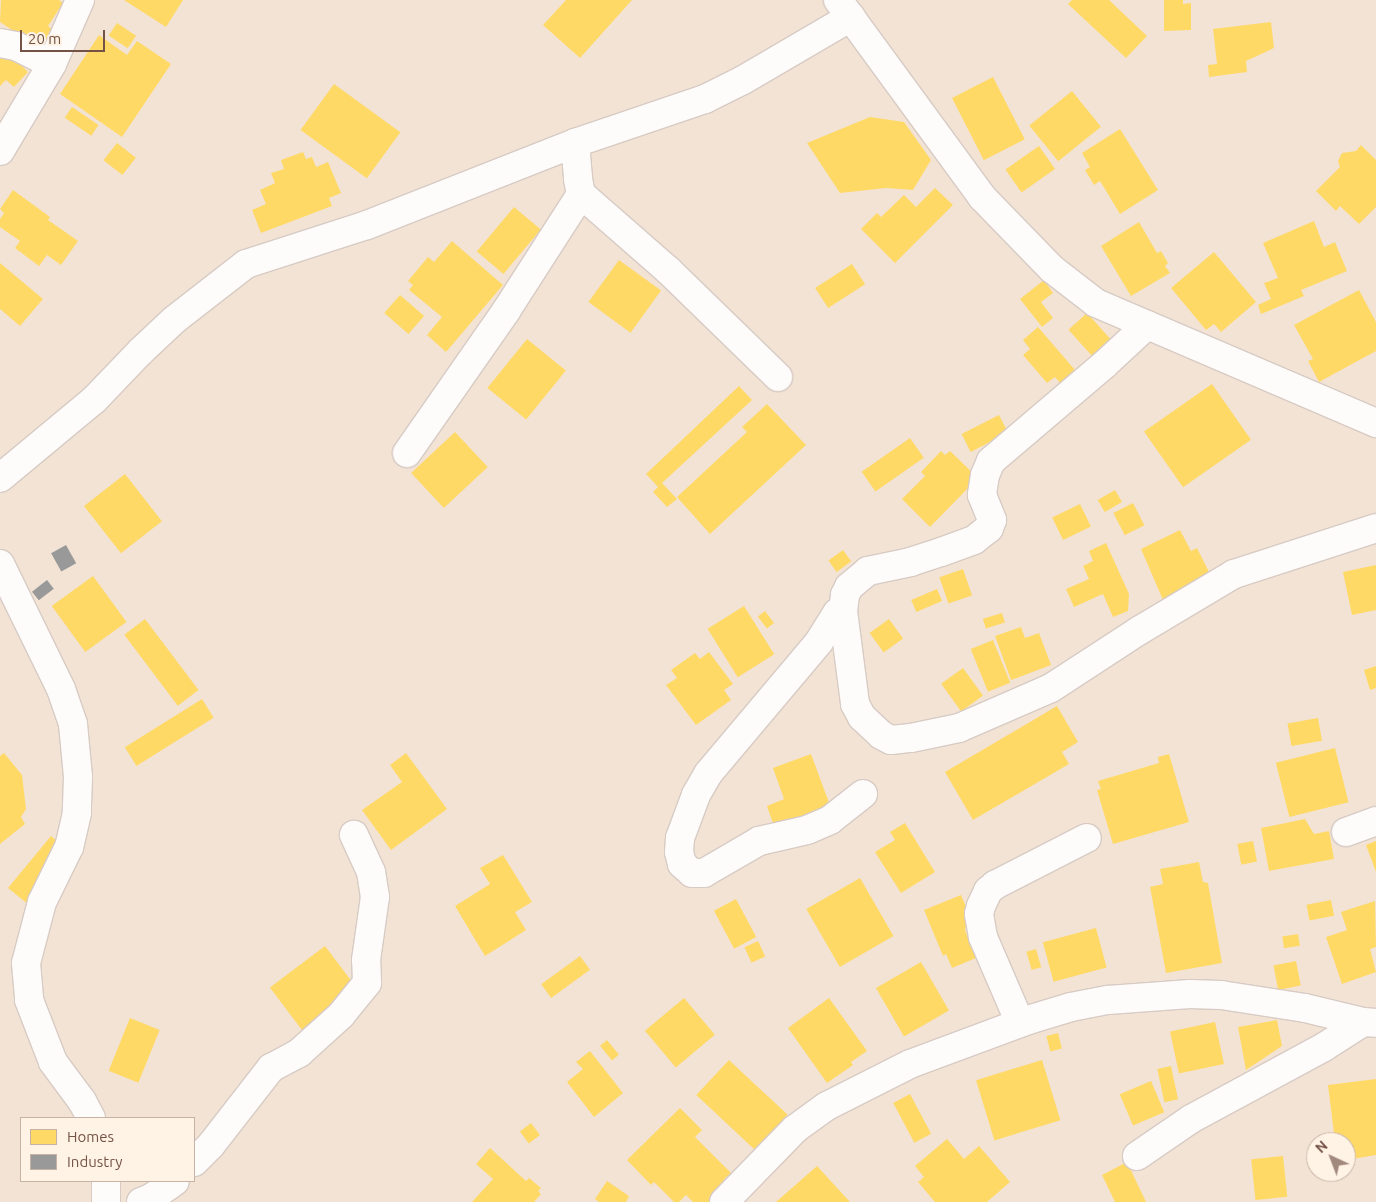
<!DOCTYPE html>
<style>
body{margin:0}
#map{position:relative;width:1376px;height:1202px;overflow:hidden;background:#f6eee6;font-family:Ubuntu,sans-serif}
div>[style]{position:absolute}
.residential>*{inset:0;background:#f2e3d5}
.homes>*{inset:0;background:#ffd966;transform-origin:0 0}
.industry>*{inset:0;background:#999;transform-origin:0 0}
.roads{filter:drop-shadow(1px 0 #d7cbc4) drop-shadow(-1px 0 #d7cbc4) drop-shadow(0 1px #d7cbc4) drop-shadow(0 -1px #d7cbc4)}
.minor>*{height:28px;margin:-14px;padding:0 14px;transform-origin:14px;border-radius:14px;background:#fefcfb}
span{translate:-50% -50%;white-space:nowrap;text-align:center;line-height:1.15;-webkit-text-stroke:5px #fff3e6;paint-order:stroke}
.legend{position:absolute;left:20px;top:1117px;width:175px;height:65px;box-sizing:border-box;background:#fff3e6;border:1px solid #c7b3a6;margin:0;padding:6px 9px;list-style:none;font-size:15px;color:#745346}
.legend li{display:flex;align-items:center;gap:10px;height:25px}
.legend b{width:25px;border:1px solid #c7b3a6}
.north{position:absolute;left:1306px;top:1132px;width:50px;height:50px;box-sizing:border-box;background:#fff3e6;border:1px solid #c7b3a6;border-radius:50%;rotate:317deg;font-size:14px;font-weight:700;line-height:20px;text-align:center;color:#745346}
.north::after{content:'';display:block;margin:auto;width:18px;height:22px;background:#a2897e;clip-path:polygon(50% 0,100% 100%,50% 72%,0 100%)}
.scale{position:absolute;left:20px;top:30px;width:85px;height:22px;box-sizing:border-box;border:2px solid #745346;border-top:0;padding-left:6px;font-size:15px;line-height:18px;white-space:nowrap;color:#745346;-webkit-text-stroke:4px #fff3e6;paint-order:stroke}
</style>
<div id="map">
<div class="residential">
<i style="clip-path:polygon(evenodd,0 0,1376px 0,1376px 1202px,0 1202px,0 0,21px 1118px,194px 1118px,194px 1181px,21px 1181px,21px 1118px,0 0,1316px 1142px,1346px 1142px,1346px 1172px,1316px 1172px,1316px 1142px)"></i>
</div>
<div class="homes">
<i style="clip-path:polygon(1px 0,59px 0,63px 3px,48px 26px,54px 31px,43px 46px,35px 45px,0 22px)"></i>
<i style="clip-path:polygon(124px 0,183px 0,166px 27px)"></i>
<i style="clip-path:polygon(566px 0,632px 0,580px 58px,543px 25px)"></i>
<i style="clip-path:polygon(1072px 0,1109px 0,1147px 36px,1126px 58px,1068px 4px)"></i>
<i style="clip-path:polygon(1164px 0,1183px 0,1183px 4px,1191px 3px,1191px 30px,1164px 31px)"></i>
<i style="clip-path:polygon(1271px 22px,1274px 48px,1246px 61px,1247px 72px,1209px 77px,1208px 65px,1217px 64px,1213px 29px)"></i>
<i style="left:117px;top:23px;width:23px;height:15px;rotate:34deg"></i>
<i style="clip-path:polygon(99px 35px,127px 55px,137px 41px,171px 64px,122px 137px,60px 94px)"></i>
<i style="clip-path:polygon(4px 48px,28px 72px,14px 87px,6px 80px,0 86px,0 51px)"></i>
<i style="left:993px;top:77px;width:70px;height:46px;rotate:63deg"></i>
<i style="left:334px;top:84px;width:82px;height:57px;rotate:36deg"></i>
<i style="left:1072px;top:91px;width:46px;height:55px;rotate:51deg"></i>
<i style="left:72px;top:107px;width:32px;height:13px;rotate:34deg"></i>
<i style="clip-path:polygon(870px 117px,904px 122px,931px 160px,913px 190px,886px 188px,840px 193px,807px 143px)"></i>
<i style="clip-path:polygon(1120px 129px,1158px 190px,1120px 214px,1100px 181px,1094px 185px,1085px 170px,1090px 167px,1082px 153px)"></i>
<i style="left:117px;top:143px;width:24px;height:22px;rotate:38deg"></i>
<i style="clip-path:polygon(1361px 145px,1376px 160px,1376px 207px,1359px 224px,1340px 206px,1336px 211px,1316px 191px,1340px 167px,1338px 161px,1342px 153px,1356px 151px)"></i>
<i style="left:1039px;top:146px;width:28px;height:41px;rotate:55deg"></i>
<i style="clip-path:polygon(303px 152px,306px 159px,312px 157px,316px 167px,328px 162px,341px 193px,329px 198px,332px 206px,261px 233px,252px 210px,266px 204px,260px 190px,275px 183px,271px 173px,284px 169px,281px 160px)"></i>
<i style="clip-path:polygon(935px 188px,953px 205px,895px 263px,861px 229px,877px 213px,881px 217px,904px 195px,916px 207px)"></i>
<i style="clip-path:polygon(13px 190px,50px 217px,48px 220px,78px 241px,61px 265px,47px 255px,39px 266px,15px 248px,20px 241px,0 227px,0 219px,4px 213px,0 209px)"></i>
<i style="left:514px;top:207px;width:35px;height:58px;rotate:40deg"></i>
<i style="clip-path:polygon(1314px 221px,1324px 247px,1335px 242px,1347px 271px,1301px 290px,1304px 296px,1261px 314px,1258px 305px,1271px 299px,1264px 283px,1278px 278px,1263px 243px)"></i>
<i style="clip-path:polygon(1139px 222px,1157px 253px,1161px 251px,1168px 263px,1165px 266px,1170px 273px,1131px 296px,1101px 246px)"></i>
<i style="clip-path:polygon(452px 241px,503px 285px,446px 352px,427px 335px,442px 317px,409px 290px,413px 285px,408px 281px,428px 257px,434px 262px)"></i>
<i style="clip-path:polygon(1214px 252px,1256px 302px,1221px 332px,1214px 324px,1206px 330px,1171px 288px)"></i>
<i style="left:619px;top:260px;width:52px;height:52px;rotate:36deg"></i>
<i style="clip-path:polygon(0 263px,43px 299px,20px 326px,0 309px)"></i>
<i style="left:852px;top:264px;width:24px;height:44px;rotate:57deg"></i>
<i style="clip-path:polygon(1044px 280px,1053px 293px,1041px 302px,1053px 318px,1042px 327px,1020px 299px)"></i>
<i style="clip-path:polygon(1359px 290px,1376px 322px,1376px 351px,1319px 382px,1308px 361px,1313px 359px,1294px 325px)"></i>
<i style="left:400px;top:295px;width:32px;height:24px;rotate:41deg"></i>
<i style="left:1087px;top:313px;width:43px;height:25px;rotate:48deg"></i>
<i style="clip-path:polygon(1038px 327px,1081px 377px,1066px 390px,1055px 377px,1047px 383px,1023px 355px,1030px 349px,1023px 340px)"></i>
<i style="left:527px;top:339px;width:50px;height:63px;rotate:39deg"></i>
<i style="left:1212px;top:384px;width:68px;height:83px;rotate:55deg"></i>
<i style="clip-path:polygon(739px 386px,752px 400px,662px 483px,677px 499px,667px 507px,653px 492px,658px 487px,646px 474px)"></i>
<i style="clip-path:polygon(767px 404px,806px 445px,710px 534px,677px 497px,747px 432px,742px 427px)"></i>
<i style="left:999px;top:415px;width:20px;height:42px;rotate:63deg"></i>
<i style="left:455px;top:432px;width:48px;height:60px;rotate:47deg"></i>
<i style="left:910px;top:438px;width:24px;height:59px;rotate:55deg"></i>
<i style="clip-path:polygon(941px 451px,945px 455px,950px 451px,978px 478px,930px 527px,902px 499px,925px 476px,921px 472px)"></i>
<i style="left:125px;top:474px;width:60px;height:52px;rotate:52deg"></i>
<i style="left:1115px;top:490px;width:14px;height:20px;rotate:60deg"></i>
<i style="left:1133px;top:503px;width:25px;height:22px;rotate:63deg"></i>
<i style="left:1080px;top:504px;width:25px;height:31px;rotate:64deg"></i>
<i style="clip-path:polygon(1180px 530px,1191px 551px,1197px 548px,1211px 576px,1163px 600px,1141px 549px)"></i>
<i style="clip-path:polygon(1106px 543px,1129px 594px,1128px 611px,1113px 617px,1103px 594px,1074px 607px,1066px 589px,1089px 579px,1083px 566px,1093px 561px,1089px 551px)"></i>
<i style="left:843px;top:550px;width:14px;height:18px;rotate:54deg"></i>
<i style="clip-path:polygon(1376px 565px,1376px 610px,1352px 615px,1343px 572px)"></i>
<i style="left:963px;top:569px;width:28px;height:25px;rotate:71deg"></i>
<i style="left:93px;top:576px;width:57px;height:51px;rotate:54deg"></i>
<i style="left:937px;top:589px;width:13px;height:28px;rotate:67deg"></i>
<i style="left:744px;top:606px;width:57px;height:43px;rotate:58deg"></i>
<i style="left:765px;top:611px;width:15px;height:9px;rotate:53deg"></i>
<i style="left:1002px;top:613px;width:10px;height:20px;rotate:73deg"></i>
<i style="left:145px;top:619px;width:89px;height:26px;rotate:53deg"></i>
<i style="left:889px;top:619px;width:24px;height:24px;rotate:54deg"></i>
<i style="clip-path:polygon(1021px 627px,1025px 638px,1039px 633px,1051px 665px,1011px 680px,995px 636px)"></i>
<i style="left:993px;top:640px;width:46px;height:24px;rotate:68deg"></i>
<i style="clip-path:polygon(709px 652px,733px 684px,724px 690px,731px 700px,696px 725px,666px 685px,677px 678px,671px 670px,695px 653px,700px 659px)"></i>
<i style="clip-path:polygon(1376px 666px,1376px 688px,1370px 690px,1364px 670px)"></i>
<i style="left:963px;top:668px;width:34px;height:27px;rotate:54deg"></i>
<i style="left:202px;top:699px;width:22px;height:91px;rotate:58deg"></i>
<i style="clip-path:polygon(1057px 706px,1078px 742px,1062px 752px,1069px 764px,973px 820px,945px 772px)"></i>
<i style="left:1318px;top:718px;width:23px;height:31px;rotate:80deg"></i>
<i style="left:1335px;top:748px;width:56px;height:61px;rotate:76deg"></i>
<i style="clip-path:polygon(4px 753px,22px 775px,26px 809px,21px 817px,25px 824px,0 844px,0 756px)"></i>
<i style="clip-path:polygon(406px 753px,447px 809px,391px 850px,362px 810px,402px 782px,390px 765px)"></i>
<i style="clip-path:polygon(811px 754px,831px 808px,775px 829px,767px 806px,784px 799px,773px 768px)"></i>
<i style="clip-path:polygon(1169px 754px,1189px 822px,1113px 844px,1097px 790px,1101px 789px,1098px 781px,1159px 763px,1158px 757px)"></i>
<i style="clip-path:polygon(1305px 819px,1314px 834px,1329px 831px,1334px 859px,1269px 871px,1261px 828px)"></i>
<i style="clip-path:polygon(905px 823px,935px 872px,901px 893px,875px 852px,895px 840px,890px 832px)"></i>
<i style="clip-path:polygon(51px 836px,66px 849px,29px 905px,8px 888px)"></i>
<i style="left:1253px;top:841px;width:21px;height:16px;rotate:79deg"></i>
<i style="clip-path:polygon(1376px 841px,1376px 872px,1366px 845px)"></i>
<i style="clip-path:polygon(503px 855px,532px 902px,515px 912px,526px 930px,485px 956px,455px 906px,490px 884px,480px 868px)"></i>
<i style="clip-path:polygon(1199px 862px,1203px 882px,1208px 883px,1222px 963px,1166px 973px,1150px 887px,1163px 884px,1160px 869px)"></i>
<i style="left:860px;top:878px;width:67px;height:62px;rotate:60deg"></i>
<i style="clip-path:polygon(961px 895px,969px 914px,965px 930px,976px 958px,952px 968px,946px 954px,943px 956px,924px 910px)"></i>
<i style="left:736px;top:899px;width:43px;height:25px;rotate:62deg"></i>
<i style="left:1331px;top:900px;width:16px;height:25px;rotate:79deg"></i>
<i style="clip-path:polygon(1375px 901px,1376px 947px,1370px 949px,1376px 972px,1342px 984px,1326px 937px,1347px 930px,1341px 912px)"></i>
<i style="left:1096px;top:928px;width:41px;height:55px;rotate:75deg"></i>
<i style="left:1298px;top:934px;width:12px;height:16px;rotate:81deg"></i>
<i style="left:758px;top:941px;width:17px;height:15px;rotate:65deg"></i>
<i style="left:325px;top:946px;width:53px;height:69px;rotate:53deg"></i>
<i style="left:1036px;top:949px;width:19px;height:10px;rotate:74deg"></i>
<i style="left:580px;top:956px;width:17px;height:48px;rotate:54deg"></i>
<i style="left:1296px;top:961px;width:25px;height:23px;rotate:79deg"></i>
<i style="left:921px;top:962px;width:56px;height:52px;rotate:60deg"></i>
<i style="left:684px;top:998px;width:48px;height:51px;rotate:50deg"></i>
<i style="clip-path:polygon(829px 998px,867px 1051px,851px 1062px,853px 1065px,827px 1083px,788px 1028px)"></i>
<i style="left:130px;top:1018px;width:32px;height:57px;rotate:22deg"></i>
<i style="clip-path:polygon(1277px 1020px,1282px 1046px,1246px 1070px,1238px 1027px)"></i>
<i style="left:1215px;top:1022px;width:43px;height:46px;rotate:78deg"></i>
<i style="left:1058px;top:1033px;width:16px;height:12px;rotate:76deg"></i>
<i style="left:607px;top:1040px;width:19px;height:9px;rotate:51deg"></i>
<i style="clip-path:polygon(590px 1051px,623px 1093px,594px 1117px,567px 1082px,583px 1069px,576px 1062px)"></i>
<i style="left:729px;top:1060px;width:80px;height:48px;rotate:43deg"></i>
<i style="left:1042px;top:1060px;width:63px;height:69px;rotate:73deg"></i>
<i style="left:1171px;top:1066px;width:34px;height:14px;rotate:78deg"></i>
<i style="clip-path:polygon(1376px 1079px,1376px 1155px,1346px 1160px,1346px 1142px,1335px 1142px,1328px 1085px)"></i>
<i style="left:1151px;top:1081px;width:34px;height:34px;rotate:67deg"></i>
<i style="left:910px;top:1094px;width:45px;height:19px;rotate:62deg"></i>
<i style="clip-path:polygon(680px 1108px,702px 1130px,695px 1137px,731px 1173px,724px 1179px,729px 1184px,711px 1202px,693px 1202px,686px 1195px,679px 1202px,674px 1202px,654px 1182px,651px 1185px,627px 1160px)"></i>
<i style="left:531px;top:1123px;width:15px;height:14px;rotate:53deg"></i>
<i style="clip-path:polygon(947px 1139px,964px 1159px,979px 1146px,1010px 1182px,987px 1202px,935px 1202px,918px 1182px,924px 1177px,915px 1166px)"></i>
<i style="clip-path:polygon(490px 1148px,526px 1181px,529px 1178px,541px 1188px,538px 1191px,541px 1194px,534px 1202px,472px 1202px,493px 1179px,476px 1164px)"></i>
<i style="left:1283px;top:1156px;width:41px;height:32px;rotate:84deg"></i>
<i style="clip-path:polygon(1127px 1162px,1146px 1202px,1115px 1202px,1102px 1175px)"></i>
<i style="clip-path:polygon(817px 1166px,850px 1202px,776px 1202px)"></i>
<i style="clip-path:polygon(607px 1181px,629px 1196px,626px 1202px,599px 1202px,595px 1199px)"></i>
</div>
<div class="industry">
<i style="left:66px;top:545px;width:21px;height:17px;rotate:61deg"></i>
<i style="left:47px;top:580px;width:11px;height:19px;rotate:52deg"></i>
</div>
<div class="roads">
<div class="minor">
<i style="left:838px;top:0;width:244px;rotate:53.8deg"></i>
<i style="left:982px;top:197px;width:100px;rotate:45.8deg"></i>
<i style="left:1052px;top:269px;width:56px;rotate:37.7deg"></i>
<i style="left:1096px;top:303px;width:305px;rotate:23.2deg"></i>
<i style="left:0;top:43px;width:16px;rotate:11deg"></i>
<i style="left:16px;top:46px;width:40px;rotate:26.6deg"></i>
<i style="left:575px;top:143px;width:36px;rotate:85deg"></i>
<i style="left:578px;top:179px;width:15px;rotate:79deg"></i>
<i style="left:581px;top:194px;width:117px;rotate:41.2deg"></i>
<i style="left:669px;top:271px;width:152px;rotate:44.2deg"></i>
<i style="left:0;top:151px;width:101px;rotate:-59.1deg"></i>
<i style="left:52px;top:64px;width:70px;rotate:-66.4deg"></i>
<i style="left:1147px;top:325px;width:57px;rotate:137.1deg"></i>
<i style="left:1105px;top:364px;width:150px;rotate:139.6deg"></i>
<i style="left:991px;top:461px;width:15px;rotate:113deg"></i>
<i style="left:985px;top:475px;width:20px;rotate:99deg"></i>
<i style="left:982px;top:495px;width:27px;rotate:68deg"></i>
<i style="left:992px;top:520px;width:9px;rotate:111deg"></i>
<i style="left:989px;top:528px;width:19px;rotate:141deg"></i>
<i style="left:974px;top:540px;width:35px;rotate:160deg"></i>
<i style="left:941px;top:552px;width:32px;rotate:162deg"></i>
<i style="left:911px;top:562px;width:44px;rotate:168.2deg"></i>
<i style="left:868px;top:571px;width:25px;rotate:140deg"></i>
<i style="left:849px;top:587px;width:9px;rotate:117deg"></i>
<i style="left:845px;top:595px;width:16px;rotate:97deg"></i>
<i style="left:843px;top:611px;width:94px;rotate:82.6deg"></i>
<i style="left:855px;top:704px;width:15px;rotate:62deg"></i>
<i style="left:862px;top:717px;width:26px;rotate:43deg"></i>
<i style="left:881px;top:735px;width:11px;rotate:27deg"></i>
<i style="left:891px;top:740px;width:20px;rotate:-6deg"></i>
<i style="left:911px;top:738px;width:49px;rotate:-11.8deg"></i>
<i style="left:959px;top:728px;width:100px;rotate:-23.5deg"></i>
<i style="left:1051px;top:688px;width:106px;rotate:-33.1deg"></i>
<i style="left:1140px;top:630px;width:109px;rotate:-30.8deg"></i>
<i style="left:1234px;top:574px;width:149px;rotate:-17.9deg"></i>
<i style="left:407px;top:453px;width:173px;rotate:-55.1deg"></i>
<i style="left:506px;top:311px;width:139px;rotate:-57.3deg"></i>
<i style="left:0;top:478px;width:122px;rotate:-39.7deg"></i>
<i style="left:94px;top:400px;width:68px;rotate:-46.2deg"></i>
<i style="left:141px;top:351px;width:45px;rotate:-43.2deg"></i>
<i style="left:174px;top:320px;width:91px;rotate:-37.9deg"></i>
<i style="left:246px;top:264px;width:127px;rotate:-17.9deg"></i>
<i style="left:367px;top:225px;width:224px;rotate:-21.5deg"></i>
<i style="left:575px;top:143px;width:137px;rotate:-18.7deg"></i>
<i style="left:705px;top:99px;width:42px;rotate:-26.6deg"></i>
<i style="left:743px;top:80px;width:125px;rotate:-30.3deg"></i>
<i style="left:0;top:564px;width:139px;rotate:64deg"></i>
<i style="left:61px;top:689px;width:37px;rotate:71deg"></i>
<i style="left:73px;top:724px;width:53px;rotate:84.6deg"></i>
<i style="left:78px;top:777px;width:36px;rotate:92deg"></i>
<i style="left:77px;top:813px;width:35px;rotate:103deg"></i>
<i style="left:69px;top:847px;width:61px;rotate:116.1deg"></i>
<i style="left:42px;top:902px;width:63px;rotate:104.7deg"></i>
<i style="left:26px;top:963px;width:37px;rotate:85deg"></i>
<i style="left:29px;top:1000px;width:66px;rotate:68.8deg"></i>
<i style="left:53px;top:1062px;width:49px;rotate:53.4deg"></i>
<i style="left:82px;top:1101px;width:19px;rotate:62deg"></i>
<i style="left:843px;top:611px;width:6px;rotate:162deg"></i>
<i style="left:837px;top:613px;width:34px;rotate:122deg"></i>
<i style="left:819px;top:642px;width:172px;rotate:130.1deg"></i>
<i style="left:708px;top:774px;width:24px;rotate:120deg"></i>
<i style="left:696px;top:795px;width:46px;rotate:110.4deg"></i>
<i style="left:680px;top:838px;width:14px;rotate:94deg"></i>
<i style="left:679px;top:852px;width:12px;rotate:76deg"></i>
<i style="left:682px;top:864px;width:13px;rotate:42deg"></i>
<i style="left:692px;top:873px;width:12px"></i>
<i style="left:704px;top:873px;width:64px;rotate:-30.2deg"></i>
<i style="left:759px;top:841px;width:49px;rotate:-12.9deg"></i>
<i style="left:807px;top:830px;width:25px;rotate:-23deg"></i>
<i style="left:830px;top:820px;width:42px;rotate:-38.2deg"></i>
<i style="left:1346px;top:832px;width:32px;rotate:-20deg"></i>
<i style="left:1020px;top:1023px;width:94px;rotate:-113.3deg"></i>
<i style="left:983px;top:937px;width:23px;rotate:-100deg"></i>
<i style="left:979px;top:914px;width:8px;rotate:-76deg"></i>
<i style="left:981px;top:906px;width:17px;rotate:-65deg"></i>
<i style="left:988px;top:891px;width:9px;rotate:-41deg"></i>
<i style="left:995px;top:885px;width:103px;rotate:-27.1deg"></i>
<i style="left:1137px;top:1156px;width:65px;rotate:-34.4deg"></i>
<i style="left:1191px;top:1119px;width:151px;rotate:-28.4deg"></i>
<i style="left:1324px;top:1047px;width:46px;rotate:-32.7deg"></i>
<i style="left:194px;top:1162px;width:24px;rotate:-45deg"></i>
<i style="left:211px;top:1145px;width:98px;rotate:-52.1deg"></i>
<i style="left:271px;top:1068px;width:32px;rotate:-28deg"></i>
<i style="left:299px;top:1053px;width:57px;rotate:-42.1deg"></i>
<i style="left:341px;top:1015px;width:41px;rotate:-50.9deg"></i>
<i style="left:367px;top:983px;width:23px;rotate:-92deg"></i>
<i style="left:366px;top:960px;width:64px;rotate:-81.9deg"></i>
<i style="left:375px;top:897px;width:25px;rotate:-99deg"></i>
<i style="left:371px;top:872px;width:41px;rotate:-114.7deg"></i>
<i style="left:106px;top:1202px;width:21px;rotate:-90deg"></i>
<i style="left:141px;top:1202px;width:11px;rotate:-22deg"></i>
<i style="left:151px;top:1198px;width:29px;rotate:-35deg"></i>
<i style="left:724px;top:1202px;width:102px;rotate:-45.8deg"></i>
<i style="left:795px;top:1129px;width:39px;rotate:-36deg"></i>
<i style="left:827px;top:1106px;width:93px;rotate:-26.8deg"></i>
<i style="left:910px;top:1064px;width:126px;rotate:-20.4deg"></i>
<i style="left:1028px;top:1020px;width:45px;rotate:-16.8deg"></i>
<i style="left:1071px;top:1007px;width:38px;rotate:-11deg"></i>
<i style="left:1108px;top:1000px;width:82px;rotate:-4.2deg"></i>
<i style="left:1190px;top:994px;width:31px;rotate:2deg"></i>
<i style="left:1221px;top:995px;width:85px;rotate:8.8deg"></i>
<i style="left:1305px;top:1008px;width:60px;rotate:13.6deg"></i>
<i style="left:1363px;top:1022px;width:13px;rotate:4deg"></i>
</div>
</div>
<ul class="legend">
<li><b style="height:14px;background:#ffd966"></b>Homes</li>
<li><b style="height:14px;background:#999"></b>Industry</li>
</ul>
<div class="north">N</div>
<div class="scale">20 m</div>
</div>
